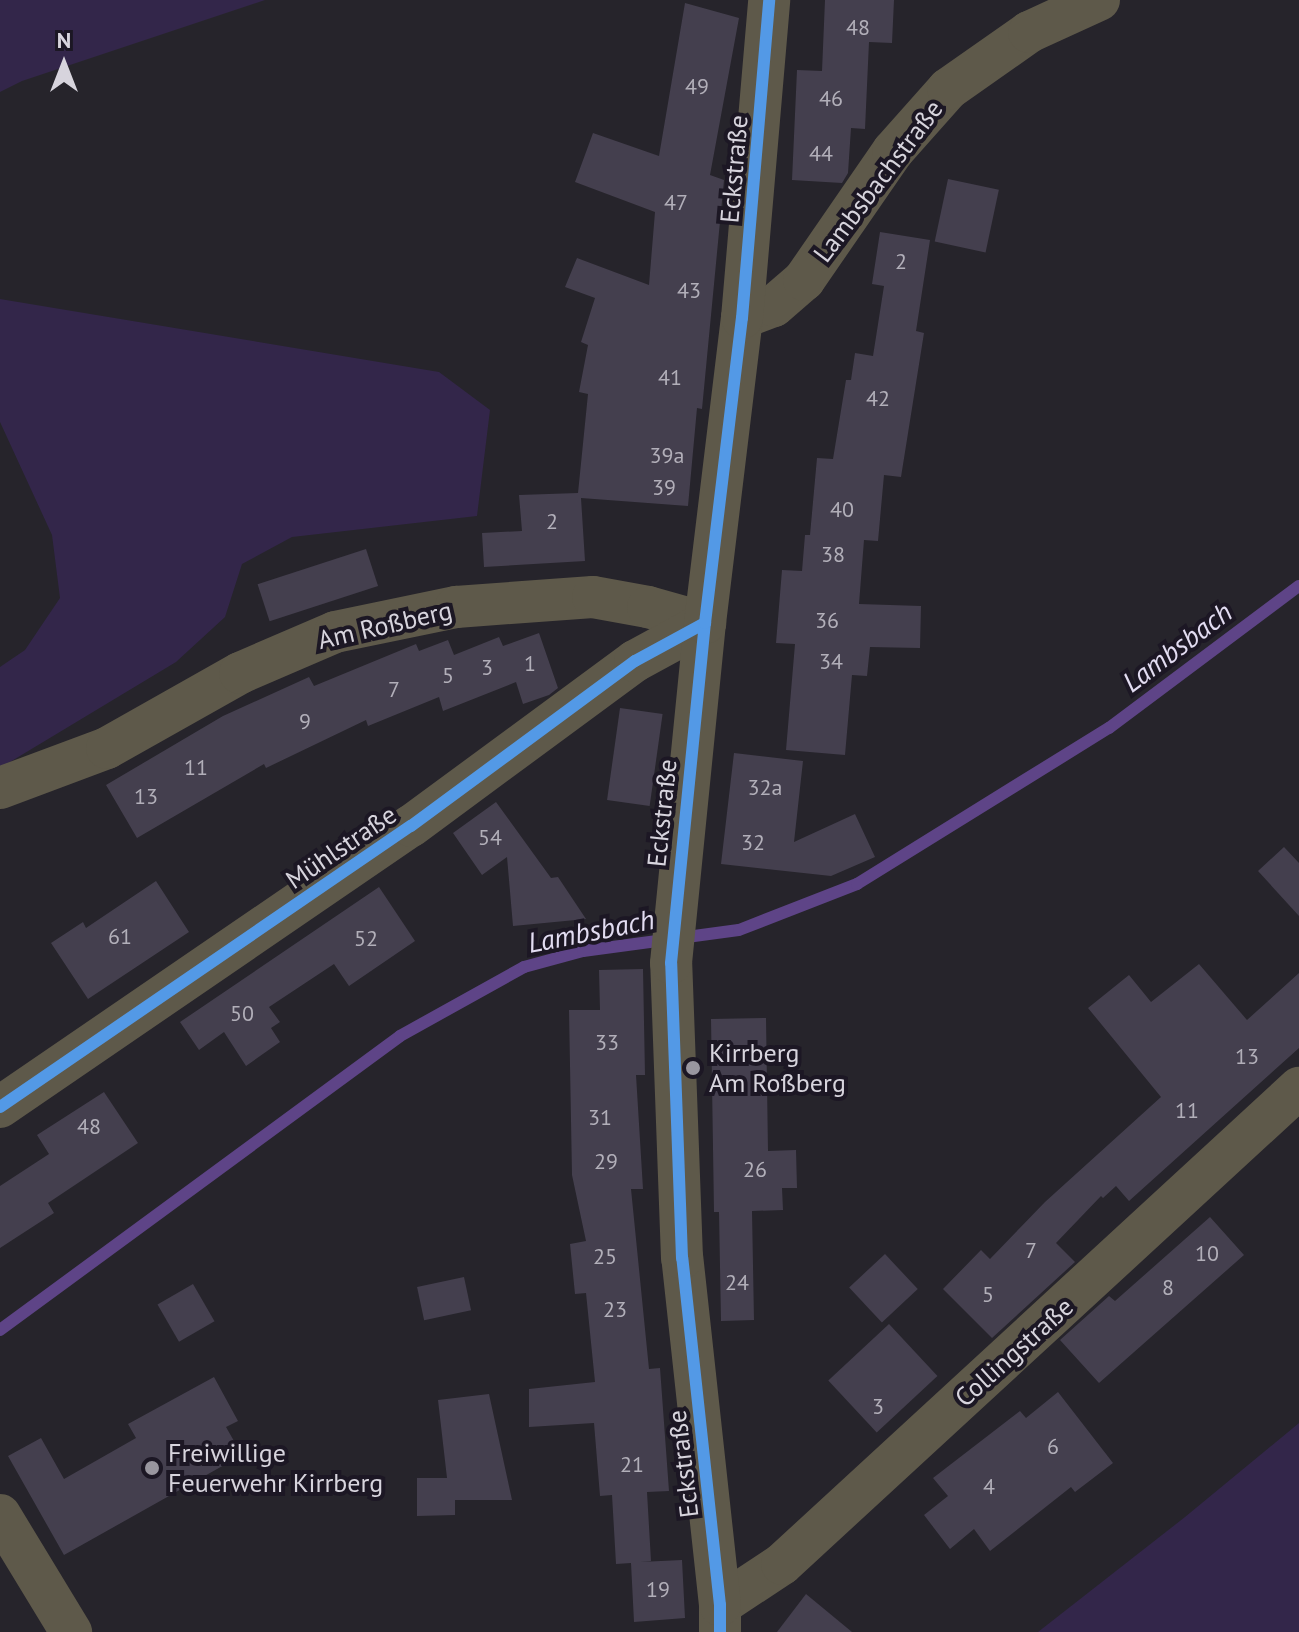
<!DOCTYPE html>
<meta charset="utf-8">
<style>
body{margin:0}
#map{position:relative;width:1299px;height:1632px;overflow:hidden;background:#26242b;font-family:"PT Sans",sans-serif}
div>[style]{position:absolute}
.green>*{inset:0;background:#33264a}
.stream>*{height:12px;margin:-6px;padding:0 6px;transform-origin:6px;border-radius:6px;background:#5e4487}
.building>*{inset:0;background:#443f4e;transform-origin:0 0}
.minor>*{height:42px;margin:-21px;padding:0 21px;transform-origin:21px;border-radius:21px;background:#5e594a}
.cycleway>*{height:12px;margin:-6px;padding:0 6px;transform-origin:6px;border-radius:6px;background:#5399e6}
.dots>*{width:22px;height:22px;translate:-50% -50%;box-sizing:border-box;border:4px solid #1c1724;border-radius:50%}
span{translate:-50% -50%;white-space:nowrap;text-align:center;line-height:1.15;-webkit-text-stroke:8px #1c1724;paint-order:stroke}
.number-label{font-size:22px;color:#b2afb9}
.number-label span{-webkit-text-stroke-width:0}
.street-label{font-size:26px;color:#d7d4dd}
.poi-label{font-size:26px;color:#d7d4dd}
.left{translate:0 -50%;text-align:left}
.water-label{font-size:28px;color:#e3ddf2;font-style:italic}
.north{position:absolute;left:24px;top:24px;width:80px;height:80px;-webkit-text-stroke:6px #1c1724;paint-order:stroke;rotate:0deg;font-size:22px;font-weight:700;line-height:32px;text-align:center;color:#d7d4dd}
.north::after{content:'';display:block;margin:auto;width:28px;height:36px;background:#d7d4dd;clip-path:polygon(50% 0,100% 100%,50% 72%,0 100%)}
</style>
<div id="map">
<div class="green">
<i style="clip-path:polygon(0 0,265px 0,22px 81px,0 92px)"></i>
<i style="clip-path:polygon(0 299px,439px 372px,490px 410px,477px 516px,292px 537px,242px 564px,225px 617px,176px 662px,0 768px,0 667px,25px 650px,60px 598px,52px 535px,0 422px)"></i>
<i style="clip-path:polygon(1299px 1423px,1299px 1632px,1038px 1632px,1185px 1517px)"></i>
</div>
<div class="stream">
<i style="left:0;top:1330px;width:496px;rotate:-36.3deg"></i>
<i style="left:400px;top:1036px;width:142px;rotate:-29.1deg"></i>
<i style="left:524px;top:967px;width:61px;rotate:-15.2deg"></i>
<i style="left:583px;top:951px;width:157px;rotate:-7.7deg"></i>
<i style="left:739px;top:930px;width:127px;rotate:-21.3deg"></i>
<i style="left:857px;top:884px;width:296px;rotate:-31.8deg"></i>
<i style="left:1109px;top:728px;width:237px;rotate:-36.8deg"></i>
</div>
<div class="building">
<i style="clip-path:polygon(825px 0,894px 0,892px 43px,869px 42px,865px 129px,851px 128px,848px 173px,842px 183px,792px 180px,797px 70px,822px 71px)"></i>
<i style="clip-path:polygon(685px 3px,739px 18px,710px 175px,724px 180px,702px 409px,697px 408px,688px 506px,581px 498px,585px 561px,484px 567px,482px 533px,522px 531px,519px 495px,578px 493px,588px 394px,579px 392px,588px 345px,581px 342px,595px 298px,565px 287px,577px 258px,649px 285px,655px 212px,575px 182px,593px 133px,659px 156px)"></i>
<i style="left:948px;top:179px;width:52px;height:64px;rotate:12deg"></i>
<i style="clip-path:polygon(880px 232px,930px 240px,916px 331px,924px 333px,901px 477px,884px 475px,878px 541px,864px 540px,859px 604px,921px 606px,920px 648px,870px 647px,867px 676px,852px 675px,845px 755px,786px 750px,795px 644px,776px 643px,782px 570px,802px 571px,805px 535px,810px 535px,817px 458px,833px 459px,846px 380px,851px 380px,855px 353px,873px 356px,884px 286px,872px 284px)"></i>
<i style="left:366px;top:549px;width:39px;height:114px;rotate:72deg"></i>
<i style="clip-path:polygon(539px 633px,558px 688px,549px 695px,523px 704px,516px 682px,443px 711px,439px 697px,368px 726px,366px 720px,266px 768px,264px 764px,137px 838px,106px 785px,223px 716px,309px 677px,314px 686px,416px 644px,419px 651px,448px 640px,454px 655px,499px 637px,503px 646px)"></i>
<i style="left:620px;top:708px;width:43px;height:93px;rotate:8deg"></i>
<i style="clip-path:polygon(734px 753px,803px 761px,794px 842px,855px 814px,875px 857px,831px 876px,721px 864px)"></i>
<i style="clip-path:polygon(496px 802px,551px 878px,558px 877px,586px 919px,513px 926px,507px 857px,482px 875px,453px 833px)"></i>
<i style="clip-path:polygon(1284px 847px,1299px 863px,1299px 916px,1258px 871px)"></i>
<i style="clip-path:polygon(156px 881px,189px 932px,88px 999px,51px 943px,83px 922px,86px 928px)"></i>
<i style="clip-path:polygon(379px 887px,415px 941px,349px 986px,334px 964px,269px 1007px,280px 1022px,271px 1028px,280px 1042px,246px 1066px,224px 1032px,199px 1050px,180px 1022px)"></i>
<i style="clip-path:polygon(1199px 964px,1247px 1020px,1299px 973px,1299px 1048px,1129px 1201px,1116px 1186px,1103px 1198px,1101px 1196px,1056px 1243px,1075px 1262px,992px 1338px,943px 1289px,981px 1250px,990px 1259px,1045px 1202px,1161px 1097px,1088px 1008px,1129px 975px,1151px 1002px)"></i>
<i style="clip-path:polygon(643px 969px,645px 1075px,636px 1075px,643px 1189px,631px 1189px,649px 1369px,660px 1368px,669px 1491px,647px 1492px,651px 1561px,640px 1562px,682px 1560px,685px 1618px,634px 1622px,631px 1563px,616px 1564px,612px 1495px,600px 1496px,594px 1423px,529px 1427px,529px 1389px,595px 1382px,586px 1293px,575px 1294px,570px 1244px,586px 1241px,572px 1175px,569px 1010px,600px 1010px,599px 970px)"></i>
<i style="clip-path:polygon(766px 1018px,768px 1151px,796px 1150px,797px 1188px,782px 1188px,783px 1210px,752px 1211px,754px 1320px,721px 1321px,719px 1212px,714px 1212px,711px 1019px)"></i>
<i style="clip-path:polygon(104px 1092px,138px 1143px,48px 1203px,54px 1213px,0 1248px,0 1186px,49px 1154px,37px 1135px)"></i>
<i style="clip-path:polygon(1210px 1217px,1244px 1255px,1099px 1383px,1060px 1340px,1109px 1296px,1115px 1301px)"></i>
<i style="left:885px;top:1254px;width:48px;height:49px;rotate:47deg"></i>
<i style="left:464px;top:1277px;width:34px;height:48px;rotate:78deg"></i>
<i style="left:193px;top:1284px;width:43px;height:41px;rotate:60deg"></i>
<i style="left:889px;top:1324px;width:71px;height:83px;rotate:47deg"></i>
<i style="clip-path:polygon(214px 1377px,238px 1421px,226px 1427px,242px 1455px,64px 1555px,8px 1456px,41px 1438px,64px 1479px,136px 1438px,128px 1424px)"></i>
<i style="clip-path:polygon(1058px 1392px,1113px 1463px,1075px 1492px,1071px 1487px,990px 1551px,974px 1529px,950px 1549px,924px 1515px,948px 1496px,933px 1478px,1020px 1411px,1026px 1418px)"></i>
<i style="clip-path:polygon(489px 1394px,512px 1500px,455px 1500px,455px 1515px,417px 1516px,417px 1478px,447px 1478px,438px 1400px)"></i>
<i style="clip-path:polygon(806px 1594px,852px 1632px,777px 1632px)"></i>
</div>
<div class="minor">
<i style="left:742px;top:318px;width:34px;rotate:-21deg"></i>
<i style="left:774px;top:306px;width:40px;rotate:-41deg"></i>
<i style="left:804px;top:280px;width:157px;rotate:-55.4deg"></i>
<i style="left:893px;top:151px;width:83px;rotate:-48.4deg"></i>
<i style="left:948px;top:89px;width:99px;rotate:-35.1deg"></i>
<i style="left:1029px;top:32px;width:77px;rotate:-24.6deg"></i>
<i style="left:0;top:788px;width:114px;rotate:-20.5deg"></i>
<i style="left:107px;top:748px;width:153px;rotate:-29.4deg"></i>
<i style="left:240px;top:673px;width:103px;rotate:-23.3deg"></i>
<i style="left:335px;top:632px;width:124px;rotate:-11.7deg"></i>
<i style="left:456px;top:607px;width:137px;rotate:-4.2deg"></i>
<i style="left:593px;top:597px;width:56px;rotate:10.3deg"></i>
<i style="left:648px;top:607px;width:59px;rotate:15.7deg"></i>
<i style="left:0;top:1107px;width:498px;rotate:-34.4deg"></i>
<i style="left:411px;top:826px;width:278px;rotate:-36.4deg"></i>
<i style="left:635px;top:661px;width:80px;rotate:-28.5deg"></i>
<i style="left:0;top:1515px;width:137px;rotate:58.7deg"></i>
<i style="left:720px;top:1605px;width:74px;rotate:-33.5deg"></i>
<i style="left:782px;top:1564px;width:703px;rotate:-42.64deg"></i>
<i style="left:720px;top:1632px;width:27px;rotate:-90deg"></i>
<i style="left:720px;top:1605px;width:349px;rotate:-96.2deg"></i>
<i style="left:682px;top:1258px;width:295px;rotate:-92.1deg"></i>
<i style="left:671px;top:963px;width:342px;rotate:-84.3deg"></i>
<i style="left:705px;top:623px;width:307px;rotate:-83.1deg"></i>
<i style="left:742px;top:318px;width:319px;rotate:-85.1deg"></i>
</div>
<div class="cycleway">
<i style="left:0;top:1107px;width:498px;rotate:-34.4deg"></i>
<i style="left:411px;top:826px;width:278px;rotate:-36.4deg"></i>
<i style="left:635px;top:661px;width:80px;rotate:-28.5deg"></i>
<i style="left:720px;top:1632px;width:27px;rotate:-90deg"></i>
<i style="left:720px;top:1605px;width:349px;rotate:-96.2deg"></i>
<i style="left:682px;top:1258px;width:295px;rotate:-92.1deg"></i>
<i style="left:671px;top:963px;width:342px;rotate:-84.3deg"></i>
<i style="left:705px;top:623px;width:307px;rotate:-83.1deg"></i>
<i style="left:742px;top:318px;width:319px;rotate:-85.1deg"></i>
</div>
<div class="dots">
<i style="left:693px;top:1068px;background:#99969f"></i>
<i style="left:152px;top:1468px;background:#99969f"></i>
</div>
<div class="number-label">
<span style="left:858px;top:28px">48</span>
<span style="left:697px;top:87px">49</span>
<span style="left:831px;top:99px">46</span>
<span style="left:821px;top:154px">44</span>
<span style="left:676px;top:203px">47</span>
<span style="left:901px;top:262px">2</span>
<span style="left:689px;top:291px">43</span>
<span style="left:670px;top:378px">41</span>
<span style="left:878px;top:399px">42</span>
<span style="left:667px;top:456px">39a</span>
<span style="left:664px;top:488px">39</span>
<span style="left:842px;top:510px">40</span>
<span style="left:552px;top:522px">2</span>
<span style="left:833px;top:555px">38</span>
<span style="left:827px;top:621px">36</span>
<span style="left:831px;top:662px">34</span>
<span style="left:530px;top:664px">1</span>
<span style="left:487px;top:668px">3</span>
<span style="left:448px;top:676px">5</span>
<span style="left:394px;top:690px">7</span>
<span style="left:305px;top:722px">9</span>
<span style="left:196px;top:768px">11</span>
<span style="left:765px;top:788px">32a</span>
<span style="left:146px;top:797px">13</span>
<span style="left:490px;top:838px">54</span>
<span style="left:753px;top:843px">32</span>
<span style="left:120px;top:937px">61</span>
<span style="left:366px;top:939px">52</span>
<span style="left:242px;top:1014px">50</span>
<span style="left:607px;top:1043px">33</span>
<span style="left:1247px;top:1057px">13</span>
<span style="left:1187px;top:1111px">11</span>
<span style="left:600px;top:1118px">31</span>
<span style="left:89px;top:1127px">48</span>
<span style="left:606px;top:1162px">29</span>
<span style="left:755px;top:1170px">26</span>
<span style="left:1031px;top:1251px">7</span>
<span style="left:1207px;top:1254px">10</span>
<span style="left:605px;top:1257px">25</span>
<span style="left:737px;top:1283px">24</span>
<span style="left:1168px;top:1288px">8</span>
<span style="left:988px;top:1295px">5</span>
<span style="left:615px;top:1310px">23</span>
<span style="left:878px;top:1407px">3</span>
<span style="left:1053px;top:1447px">6</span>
<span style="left:632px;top:1465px">21</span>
<span style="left:989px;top:1487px">4</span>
<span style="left:658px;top:1590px">19</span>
</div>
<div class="street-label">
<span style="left:734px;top:169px;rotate:-85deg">Eckstraße</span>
<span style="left:878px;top:181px;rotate:-53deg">Lambsbachstraße</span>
<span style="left:385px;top:625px;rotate:-13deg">Am Roßberg</span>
<span style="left:662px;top:813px;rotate:-84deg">Eckstraße</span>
<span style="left:341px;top:847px;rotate:-34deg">Mühlstraße</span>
<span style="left:1014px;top:1352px;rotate:-42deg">Collingstraße</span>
<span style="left:683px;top:1464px;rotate:-97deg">Eckstraße</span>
</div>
<div class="poi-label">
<span class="left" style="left:709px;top:1068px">Kirrberg<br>Am Roßberg</span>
<span class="left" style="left:168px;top:1468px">Freiwillige<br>Feuerwehr Kirrberg</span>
</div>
<div class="water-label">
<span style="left:1177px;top:647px;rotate:-37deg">Lambsbach</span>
<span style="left:591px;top:931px;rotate:-11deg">Lambsbach</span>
</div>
<div class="north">N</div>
</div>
